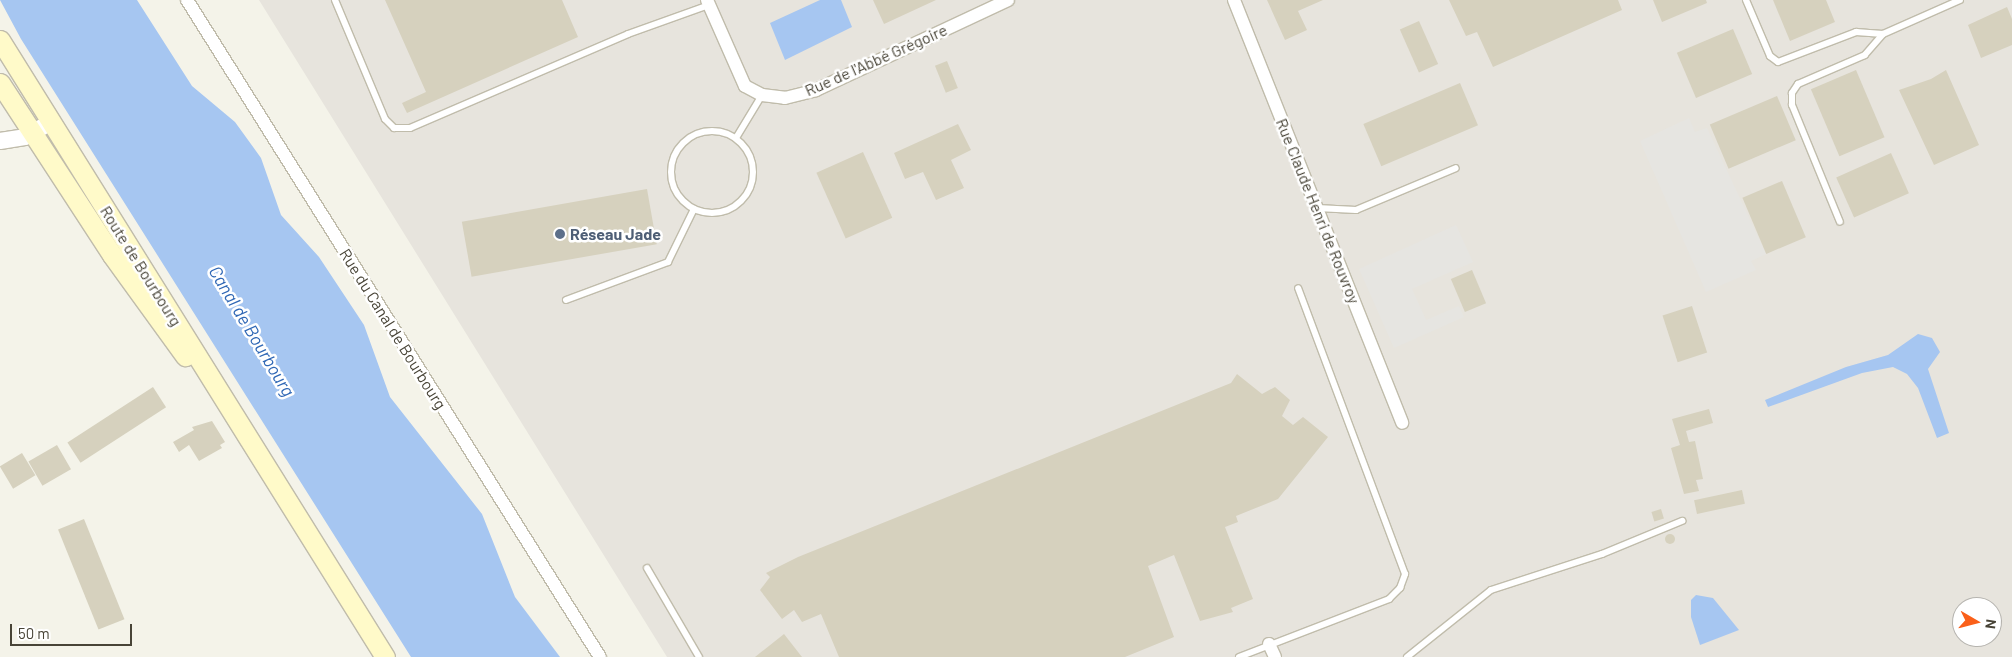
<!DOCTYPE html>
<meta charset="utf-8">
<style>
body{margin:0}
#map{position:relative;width:2012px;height:657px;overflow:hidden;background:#f4f3e9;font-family:Barlow,sans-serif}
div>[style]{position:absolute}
.industrial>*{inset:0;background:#e7e4dd}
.parking>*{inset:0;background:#e6e5e1}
.water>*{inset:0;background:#a6c6f1}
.building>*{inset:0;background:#d6d1be;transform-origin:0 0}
.round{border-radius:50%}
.roads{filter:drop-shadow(1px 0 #c0bcab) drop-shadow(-1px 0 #c0bcab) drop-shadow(0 1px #c0bcab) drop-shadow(0 -1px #c0bcab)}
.service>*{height:6px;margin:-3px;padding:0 3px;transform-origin:3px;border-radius:3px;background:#fff}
.service>.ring{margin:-3px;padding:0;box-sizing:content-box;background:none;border:6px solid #fff;border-radius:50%}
.minor>*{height:12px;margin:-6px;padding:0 6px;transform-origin:6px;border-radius:6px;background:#fff}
.tertiary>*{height:16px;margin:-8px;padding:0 8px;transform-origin:8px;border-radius:8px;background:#fff}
.secondary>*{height:19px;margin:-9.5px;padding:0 9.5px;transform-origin:9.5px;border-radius:9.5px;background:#fffac9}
.dots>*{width:14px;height:14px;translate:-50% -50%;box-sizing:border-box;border:2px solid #fff;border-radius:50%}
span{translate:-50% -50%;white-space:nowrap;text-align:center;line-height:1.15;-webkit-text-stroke:5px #fff;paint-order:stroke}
.street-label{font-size:16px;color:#484437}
.service-label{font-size:16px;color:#4e5e75;font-weight:700}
.left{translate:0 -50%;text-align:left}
.water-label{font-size:18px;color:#2f67b5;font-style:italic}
.north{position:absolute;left:1952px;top:597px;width:50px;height:50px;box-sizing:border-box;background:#fff;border:1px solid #b6b4af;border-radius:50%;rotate:98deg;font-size:14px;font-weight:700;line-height:20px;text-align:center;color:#484437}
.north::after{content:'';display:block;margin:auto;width:18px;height:22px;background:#fa601a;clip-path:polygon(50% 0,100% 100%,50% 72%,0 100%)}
.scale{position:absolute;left:10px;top:624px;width:122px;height:22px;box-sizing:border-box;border:2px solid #484437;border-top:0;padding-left:6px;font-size:15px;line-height:18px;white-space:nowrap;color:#484437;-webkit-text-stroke:4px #fff;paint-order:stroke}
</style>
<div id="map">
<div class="industrial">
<i style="clip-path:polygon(evenodd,259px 0,2012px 0,2012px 657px,667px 657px,259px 0,1962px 607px,1992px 607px,1992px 637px,1962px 637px,1962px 607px)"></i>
</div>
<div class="parking">
<i style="clip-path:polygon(1689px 118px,1695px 132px,1707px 128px,1766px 254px,1751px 261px,1756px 270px,1706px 292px,1640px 141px)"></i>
<i style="clip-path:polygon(1456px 225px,1473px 262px,1412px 289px,1426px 320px,1459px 306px,1464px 317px,1394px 348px,1359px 269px)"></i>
</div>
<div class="water">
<i style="clip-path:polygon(0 0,137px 0,192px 86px,235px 122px,261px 158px,281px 215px,319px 257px,364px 325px,390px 397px,482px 514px,515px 597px,560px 657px,411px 657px,21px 39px)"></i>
<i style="clip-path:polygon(820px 0,841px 0,852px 27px,785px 60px,770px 23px)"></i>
<i style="clip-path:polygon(1918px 334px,1932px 338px,1940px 352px,1928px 369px,1949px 433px,1937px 438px,1918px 388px,1907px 374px,1893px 367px,1862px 373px,1768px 407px,1765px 400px,1846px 367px,1888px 355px)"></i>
<i style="clip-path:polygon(1696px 595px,1713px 598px,1739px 630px,1700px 645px,1691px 617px,1691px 600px)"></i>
</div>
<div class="building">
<i style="clip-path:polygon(385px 0,562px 0,578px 37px,407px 113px,402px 103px,426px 92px)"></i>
<i style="clip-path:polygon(873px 0,936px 0,884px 24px)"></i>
<i style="clip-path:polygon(1267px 0,1323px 0,1298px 11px,1307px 30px,1285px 40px)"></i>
<i style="clip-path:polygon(1449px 0,1618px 0,1622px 10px,1493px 67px,1477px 32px,1466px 36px)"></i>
<i style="clip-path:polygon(1653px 0,1706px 0,1707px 3px,1662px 22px)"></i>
<i style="clip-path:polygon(1773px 0,1826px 0,1835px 22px,1790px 41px)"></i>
<i style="clip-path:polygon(2007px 7px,2012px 19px,2012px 45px,1981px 58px,1968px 25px)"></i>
<i style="left:1419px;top:21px;width:47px;height:21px;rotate:66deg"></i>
<i style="left:1733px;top:29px;width:49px;height:61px;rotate:67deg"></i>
<i style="left:947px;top:61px;width:29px;height:13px;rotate:68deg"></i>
<i style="left:1856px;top:70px;width:73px;height:49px;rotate:67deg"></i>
<i style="clip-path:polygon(1946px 70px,1979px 145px,1934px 165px,1899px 90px,1931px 79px)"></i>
<i style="left:1460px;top:83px;width:46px;height:105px;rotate:67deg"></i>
<i style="left:1777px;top:96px;width:48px;height:73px;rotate:67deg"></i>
<i style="clip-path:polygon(958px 124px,971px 150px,951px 160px,964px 188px,936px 200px,923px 172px,905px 179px,894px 153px)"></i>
<i style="left:863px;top:152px;width:72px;height:51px;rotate:66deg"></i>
<i style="left:1891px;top:153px;width:44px;height:60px;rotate:66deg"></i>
<i style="left:1782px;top:181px;width:61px;height:43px;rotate:67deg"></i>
<i style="left:647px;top:189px;width:56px;height:188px;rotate:80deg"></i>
<i style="left:1472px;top:270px;width:36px;height:23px;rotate:67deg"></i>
<i style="left:1692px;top:306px;width:49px;height:31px;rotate:72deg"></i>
<i style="clip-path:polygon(1237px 374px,1262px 394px,1275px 387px,1290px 400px,1282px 416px,1293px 425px,1303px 417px,1328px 437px,1278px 499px,1236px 516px,1238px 522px,1225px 527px,1253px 599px,1231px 608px,1233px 612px,1200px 621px,1174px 555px,1148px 566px,1174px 637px,1125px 657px,839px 657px,821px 614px,802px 622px,794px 610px,782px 619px,760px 590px,770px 577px,766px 573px,798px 557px,1231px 383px)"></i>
<i style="left:153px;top:387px;width:24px;height:102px;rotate:57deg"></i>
<i style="clip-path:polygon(1709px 409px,1713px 423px,1686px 431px,1689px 442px,1695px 441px,1703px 479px,1696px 480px,1699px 491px,1684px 494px,1671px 448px,1680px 445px,1672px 419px)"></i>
<i style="clip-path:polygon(212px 421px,225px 442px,220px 445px,222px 448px,199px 461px,189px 445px,179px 452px,173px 442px,194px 430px,192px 427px)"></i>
<i style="left:57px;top:445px;width:28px;height:33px;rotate:60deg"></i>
<i style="left:22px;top:453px;width:26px;height:26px;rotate:59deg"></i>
<i style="left:1742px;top:490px;width:14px;height:49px;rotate:78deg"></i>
<i style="left:1661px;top:509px;width:10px;height:10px;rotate:73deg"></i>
<i style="left:84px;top:519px;width:108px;height:28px;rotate:68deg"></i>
<i class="round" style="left:1665px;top:534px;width:10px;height:10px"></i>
<i style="clip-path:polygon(784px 634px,802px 657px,755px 657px)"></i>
</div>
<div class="roads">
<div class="service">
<i style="left:335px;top:0;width:129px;rotate:67.2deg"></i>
<i style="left:385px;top:119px;width:13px;rotate:45deg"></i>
<i style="left:394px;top:128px;width:16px"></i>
<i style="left:410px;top:128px;width:237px;rotate:-23.3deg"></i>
<i style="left:628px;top:34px;width:86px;rotate:-19.7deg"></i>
<i style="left:1746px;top:0;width:61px;rotate:66.8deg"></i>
<i style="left:1770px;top:56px;width:10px;rotate:37deg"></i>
<i style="left:1778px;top:62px;width:84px;rotate:-21deg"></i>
<i style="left:1856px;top:32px;width:27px;rotate:4deg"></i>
<i style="left:1883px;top:34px;width:28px;rotate:131deg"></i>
<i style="left:1865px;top:55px;width:73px;rotate:156.6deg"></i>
<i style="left:1798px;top:84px;width:11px;rotate:124deg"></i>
<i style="left:1792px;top:93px;width:12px;rotate:90deg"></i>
<i style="left:1792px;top:105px;width:126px;rotate:67.7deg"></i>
<i style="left:1883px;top:34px;width:84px;rotate:-23.8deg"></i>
<i class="ring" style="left:671px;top:131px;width:76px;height:76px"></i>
<i style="left:736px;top:138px;width:50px;rotate:-58.8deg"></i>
<i style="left:1317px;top:208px;width:39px;rotate:3deg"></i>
<i style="left:1356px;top:210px;width:108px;rotate:-22.8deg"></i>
<i style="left:566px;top:300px;width:109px;rotate:-20.4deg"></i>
<i style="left:668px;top:262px;width:59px;rotate:-63.9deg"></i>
<i style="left:647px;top:568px;width:103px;rotate:59.7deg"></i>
<i style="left:1239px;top:657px;width:161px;rotate:-21.1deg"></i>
<i style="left:1389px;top:599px;width:16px;rotate:-45deg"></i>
<i style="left:1400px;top:588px;width:15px;rotate:-70deg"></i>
<i style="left:1405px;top:574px;width:305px;rotate:-110.5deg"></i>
<i style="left:1407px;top:657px;width:107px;rotate:-38.6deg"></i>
<i style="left:1491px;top:590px;width:117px;rotate:-18deg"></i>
<i style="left:1602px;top:554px;width:87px;rotate:-22.4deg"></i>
</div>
<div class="minor">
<i style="left:187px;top:0;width:776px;rotate:57.85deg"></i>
<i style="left:707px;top:0;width:94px;rotate:66.2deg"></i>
<i style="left:745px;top:86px;width:19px;rotate:28deg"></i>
<i style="left:762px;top:95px;width:23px;rotate:7deg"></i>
<i style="left:785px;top:98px;width:32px;rotate:-14deg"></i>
<i style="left:816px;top:90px;width:212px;rotate:-25.1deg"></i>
<i style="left:1234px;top:0;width:455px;rotate:68.3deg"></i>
<i style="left:1269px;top:644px;width:14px;rotate:65deg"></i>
</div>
<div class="tertiary">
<i style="left:0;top:141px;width:25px;rotate:-9deg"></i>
<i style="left:25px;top:137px;width:30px;rotate:-30deg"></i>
</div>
<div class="secondary">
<i style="left:0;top:40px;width:727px;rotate:58.04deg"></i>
<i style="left:0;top:83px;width:205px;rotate:56.9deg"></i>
<i style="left:112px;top:255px;width:125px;rotate:54.1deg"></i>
</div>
</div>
<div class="dots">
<i style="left:560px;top:234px;background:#5c6f8a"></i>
</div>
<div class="street-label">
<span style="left:876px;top:60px;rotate:-24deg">Rue de l'Abbé Grégoire</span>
<span style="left:1318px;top:211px;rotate:68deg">Rue Claude Henri de Rouvroy</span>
<span style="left:141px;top:266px;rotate:58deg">Route de Bourbourg</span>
<span style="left:393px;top:329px;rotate:58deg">Rue du Canal de Bourbourg</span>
</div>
<div class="service-label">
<span class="left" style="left:570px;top:234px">Réseau Jade</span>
</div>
<div class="water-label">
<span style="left:252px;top:331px;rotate:59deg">Canal de Bourbourg</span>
</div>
<div class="north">N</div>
<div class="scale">50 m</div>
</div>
